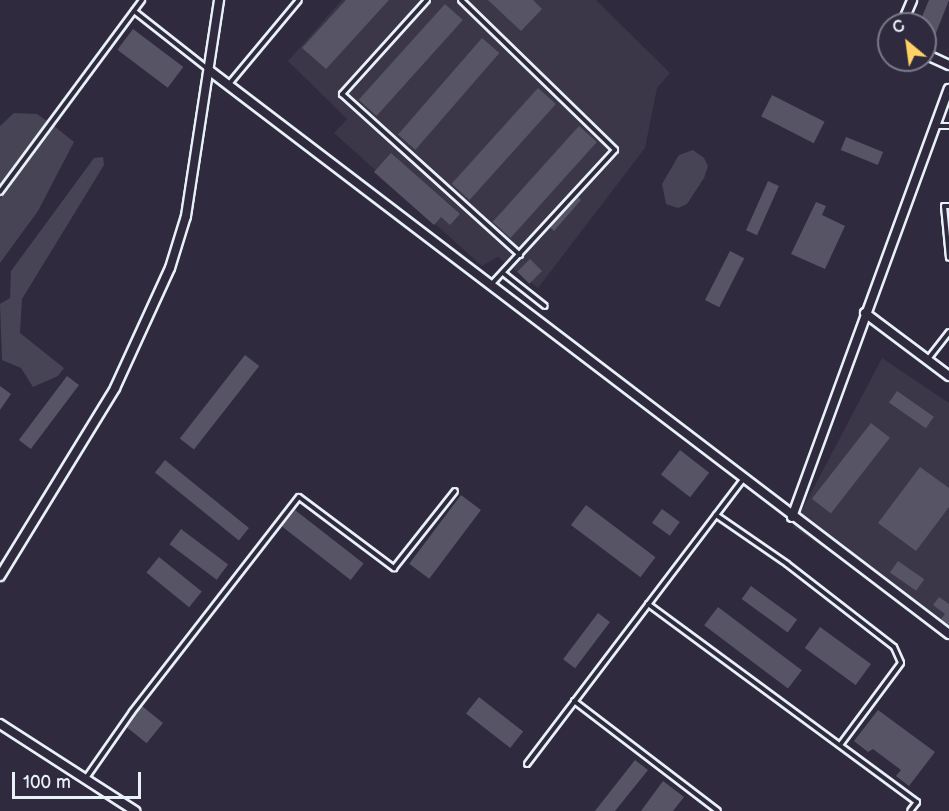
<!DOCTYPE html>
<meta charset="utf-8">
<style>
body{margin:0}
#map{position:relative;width:949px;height:811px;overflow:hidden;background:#2f2a3d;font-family:"Balsamiq Sans",sans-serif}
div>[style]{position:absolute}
.built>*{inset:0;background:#3b3749}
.green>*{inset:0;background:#464455}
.building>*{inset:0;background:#575565;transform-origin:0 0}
.roads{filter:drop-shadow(2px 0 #e8f1f8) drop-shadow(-2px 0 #e8f1f8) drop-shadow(0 2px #e8f1f8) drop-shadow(0 -2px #e8f1f8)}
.lane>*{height:4px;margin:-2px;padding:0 2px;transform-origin:2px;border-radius:2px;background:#2f2a3d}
.street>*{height:8px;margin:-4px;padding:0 4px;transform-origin:4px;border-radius:4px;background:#2f2a3d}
span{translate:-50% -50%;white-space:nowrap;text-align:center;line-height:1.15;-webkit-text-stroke:4.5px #2f2a3d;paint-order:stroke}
.north{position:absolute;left:877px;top:12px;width:60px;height:60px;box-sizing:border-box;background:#2f2a3d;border:2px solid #797a88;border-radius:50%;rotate:331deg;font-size:16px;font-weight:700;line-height:24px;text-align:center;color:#e8f1f8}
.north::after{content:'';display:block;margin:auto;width:21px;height:27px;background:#ffd166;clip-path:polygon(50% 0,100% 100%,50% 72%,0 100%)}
.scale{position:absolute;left:12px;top:772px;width:129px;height:27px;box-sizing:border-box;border:3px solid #e8f1f8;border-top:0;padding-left:8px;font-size:18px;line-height:21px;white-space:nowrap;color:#e8f1f8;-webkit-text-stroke:4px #2f2a3d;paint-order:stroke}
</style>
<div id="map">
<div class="built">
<i style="clip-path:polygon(342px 0,596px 0,670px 73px,657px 88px,645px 148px,538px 288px,498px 257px,482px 266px,334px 133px,347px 119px,288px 61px)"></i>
<i style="clip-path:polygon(882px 358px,949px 403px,949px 633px,793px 527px)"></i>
</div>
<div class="green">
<i style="clip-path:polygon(14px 113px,37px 114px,47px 121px,0 184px,0 126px)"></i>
<i style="clip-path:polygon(54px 126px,74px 142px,38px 211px,0 263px,0 199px)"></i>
<i style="clip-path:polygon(693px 150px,704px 158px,708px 166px,704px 178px,687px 204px,678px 208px,666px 204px,662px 184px,679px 155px)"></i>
<i style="clip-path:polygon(103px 157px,104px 165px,22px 299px,20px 333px,64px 368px,58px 376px,33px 387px,21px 368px,2px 360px,0 304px,10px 298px,11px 271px,94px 158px)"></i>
</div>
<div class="building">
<i style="clip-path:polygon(346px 0,389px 0,326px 69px,302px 48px)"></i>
<i style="clip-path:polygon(488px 0,533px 0,542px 9px,521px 31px)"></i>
<i style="clip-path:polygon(929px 0,949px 0,930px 48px,925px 46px,925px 24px,919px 24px)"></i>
<i style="left:445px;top:4px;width:24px;height:129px;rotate:42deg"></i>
<i style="left:133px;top:29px;width:63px;height:26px;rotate:37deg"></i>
<i style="left:482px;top:38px;width:23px;height:128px;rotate:41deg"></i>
<i style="left:538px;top:88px;width:24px;height:129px;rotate:42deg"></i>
<i style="left:772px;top:95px;width:59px;height:24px;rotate:27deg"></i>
<i style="left:579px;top:126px;width:24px;height:129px;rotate:42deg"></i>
<i style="left:846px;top:137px;width:40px;height:14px;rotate:22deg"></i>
<i style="clip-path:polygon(391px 153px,460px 214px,450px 225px,441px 217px,434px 225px,374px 172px)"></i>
<i style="left:768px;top:181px;width:12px;height:54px;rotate:24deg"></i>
<i style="clip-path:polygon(578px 197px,581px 200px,554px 231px,550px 227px)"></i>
<i style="clip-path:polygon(816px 202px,826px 206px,822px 215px,845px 226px,825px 269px,791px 254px)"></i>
<i style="left:730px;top:251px;width:16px;height:55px;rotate:27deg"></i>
<i style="left:530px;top:259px;width:17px;height:18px;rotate:45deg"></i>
<i style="left:245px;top:355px;width:18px;height:106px;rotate:38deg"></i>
<i style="left:67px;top:376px;width:15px;height:80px;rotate:37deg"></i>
<i style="clip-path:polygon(0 386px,11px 394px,0 410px)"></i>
<i style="left:897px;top:391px;width:45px;height:14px;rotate:35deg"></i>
<i style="left:871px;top:423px;width:24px;height:96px;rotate:38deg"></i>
<i style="left:680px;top:450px;width:37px;height:31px;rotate:38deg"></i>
<i style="left:165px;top:460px;width:108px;height:16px;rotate:39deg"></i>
<i style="clip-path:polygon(920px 467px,949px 488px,949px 507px,916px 551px,878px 523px)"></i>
<i style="left:461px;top:495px;width:25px;height:86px;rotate:37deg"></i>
<i style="left:586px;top:505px;width:87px;height:25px;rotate:37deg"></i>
<i style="left:662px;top:509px;width:22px;height:17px;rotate:36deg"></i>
<i style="left:295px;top:510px;width:87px;height:21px;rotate:38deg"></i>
<i style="left:181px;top:529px;width:59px;height:19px;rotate:37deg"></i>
<i style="left:159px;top:557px;width:55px;height:20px;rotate:39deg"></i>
<i style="left:898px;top:561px;width:32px;height:14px;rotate:35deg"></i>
<i style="left:751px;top:586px;width:57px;height:16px;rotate:36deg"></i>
<i style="clip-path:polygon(939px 597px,949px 604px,949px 625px,941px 619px,945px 614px,933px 605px)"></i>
<i style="left:718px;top:607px;width:105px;height:23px;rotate:37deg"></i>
<i style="left:598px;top:613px;width:15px;height:58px;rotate:37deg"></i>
<i style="left:820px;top:627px;width:63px;height:26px;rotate:36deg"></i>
<i style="left:479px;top:697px;width:56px;height:21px;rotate:38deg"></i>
<i style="left:142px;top:706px;width:27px;height:26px;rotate:39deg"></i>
<i style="clip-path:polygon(878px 710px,935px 752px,909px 786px,896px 776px,901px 770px,873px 749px,868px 752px,854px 741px)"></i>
<i style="clip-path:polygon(635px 760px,648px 770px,615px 811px,595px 811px)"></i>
<i style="clip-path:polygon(663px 781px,684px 797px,673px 811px,641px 811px)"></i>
</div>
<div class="roads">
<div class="lane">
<i style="left:427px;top:0;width:127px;rotate:132.1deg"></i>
<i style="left:342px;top:94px;width:240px;rotate:42.1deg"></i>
<i style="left:461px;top:0;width:215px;rotate:44.2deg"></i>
<i style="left:615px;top:150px;width:183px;rotate:132.6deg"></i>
<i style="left:134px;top:11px;width:95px;rotate:38.2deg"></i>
<i style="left:229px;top:84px;width:109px;rotate:-50.2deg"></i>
<i style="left:937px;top:126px;width:12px"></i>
<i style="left:0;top:192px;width:239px;rotate:-53.5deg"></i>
<i style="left:949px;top:206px;width:5px;rotate:180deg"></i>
<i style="left:944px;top:206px;width:52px;rotate:84.5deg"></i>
<i style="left:503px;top:273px;width:53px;rotate:38.2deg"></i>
<i style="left:928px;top:359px;width:34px;rotate:-52deg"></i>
<i style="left:716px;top:515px;width:86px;rotate:34.6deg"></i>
<i style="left:787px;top:564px;width:135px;rotate:37.8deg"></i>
<i style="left:894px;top:647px;width:17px;rotate:66deg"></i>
<i style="left:901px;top:663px;width:102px;rotate:126.6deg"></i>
<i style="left:648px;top:604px;width:334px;rotate:36.4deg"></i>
<i style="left:917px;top:802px;width:11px;rotate:128deg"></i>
<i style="left:574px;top:701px;width:181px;rotate:37.4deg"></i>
<i style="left:527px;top:764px;width:358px;rotate:-52.8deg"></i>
<i style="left:86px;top:778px;width:80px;rotate:-55.1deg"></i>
<i style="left:132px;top:712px;width:272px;rotate:-52.2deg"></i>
<i style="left:299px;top:497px;width:119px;rotate:36.8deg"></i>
<i style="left:394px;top:568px;width:98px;rotate:-51.6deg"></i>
</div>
<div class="street">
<i style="left:902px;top:24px;width:26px;rotate:-67deg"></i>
<i style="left:925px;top:54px;width:26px;rotate:25deg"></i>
<i style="left:210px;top:71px;width:929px;rotate:37.3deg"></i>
<i style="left:865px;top:313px;width:105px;rotate:36.9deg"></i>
<i style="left:792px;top:517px;width:456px;rotate:-69.9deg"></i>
<i style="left:0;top:576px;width:220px;rotate:-58.5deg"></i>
<i style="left:115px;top:388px;width:132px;rotate:-65.4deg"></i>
<i style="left:170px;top:268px;width:54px;rotate:-72.9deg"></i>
<i style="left:186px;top:216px;width:219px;rotate:-81.3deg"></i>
<i style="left:0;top:724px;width:161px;rotate:32.8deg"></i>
</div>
</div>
<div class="north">С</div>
<div class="scale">100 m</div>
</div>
